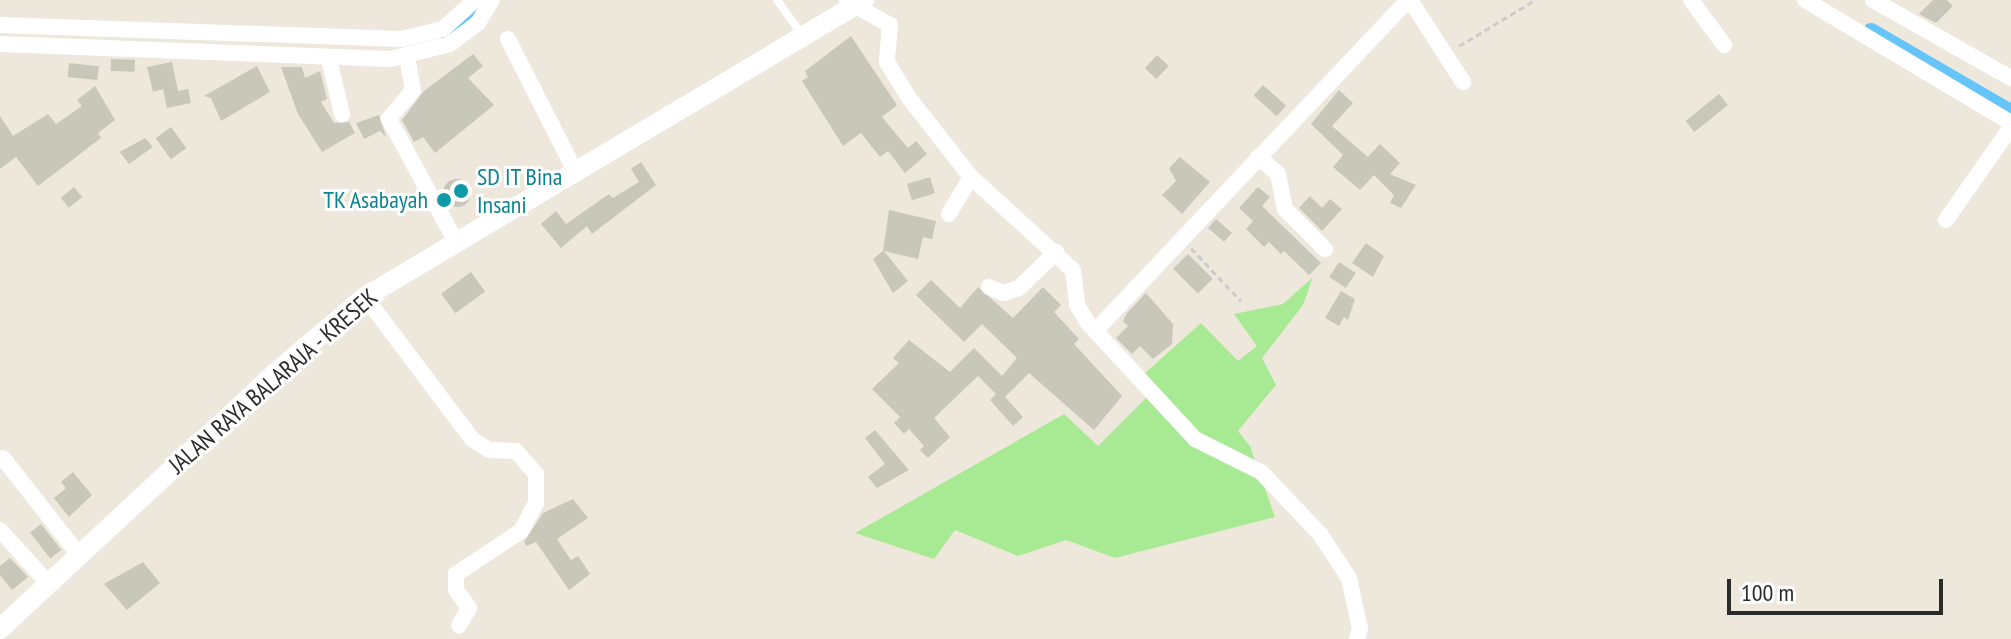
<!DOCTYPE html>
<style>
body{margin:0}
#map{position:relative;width:2011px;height:639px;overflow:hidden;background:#eee8dc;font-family:"PT Sans Narrow",sans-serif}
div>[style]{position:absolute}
.green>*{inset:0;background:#a8ea93}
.canal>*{height:16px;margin:-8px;padding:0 8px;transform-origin:8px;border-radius:8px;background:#65c4fa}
.building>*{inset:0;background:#c9c6ba;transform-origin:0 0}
.round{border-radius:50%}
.path>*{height:3px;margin-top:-1.5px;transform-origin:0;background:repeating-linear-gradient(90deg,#ccc 0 6px,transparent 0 10px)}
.service>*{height:8px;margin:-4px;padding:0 4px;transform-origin:4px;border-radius:4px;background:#fff}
.minor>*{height:16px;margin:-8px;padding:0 8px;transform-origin:8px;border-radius:8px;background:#fff}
.tertiary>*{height:20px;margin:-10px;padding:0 10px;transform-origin:10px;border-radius:10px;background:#fff}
.dots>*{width:22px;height:22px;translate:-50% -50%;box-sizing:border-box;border:4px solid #fff;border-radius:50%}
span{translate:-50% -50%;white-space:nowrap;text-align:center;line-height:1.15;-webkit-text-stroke:6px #fff;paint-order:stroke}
.culture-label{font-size:24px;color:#0d838f}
.left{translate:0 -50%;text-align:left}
.right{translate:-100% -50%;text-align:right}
.street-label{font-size:24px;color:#2b2b2b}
.scale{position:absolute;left:1727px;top:579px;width:216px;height:36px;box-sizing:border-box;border:4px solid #2b2b2b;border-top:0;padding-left:10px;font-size:24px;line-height:28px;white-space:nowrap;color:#2b2b2b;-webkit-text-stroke:6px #fff;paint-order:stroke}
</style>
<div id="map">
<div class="green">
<i style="clip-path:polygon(1313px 277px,1303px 305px,1262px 358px,1276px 385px,1238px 431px,1250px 446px,1275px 517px,1115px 558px,1066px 540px,1018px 556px,955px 530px,934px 559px,855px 533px,1064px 414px,1098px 446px,1147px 397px,1134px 383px,1201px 323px,1238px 361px,1257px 346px,1234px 314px,1283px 304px)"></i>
</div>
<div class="canal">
<i style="left:1871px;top:31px;width:162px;rotate:30.1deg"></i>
<i style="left:449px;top:37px;width:53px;rotate:-42.7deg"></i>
</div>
<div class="building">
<i style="clip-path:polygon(1933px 0,1947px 0,1953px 6px,1936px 23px,1919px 14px)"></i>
<i style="clip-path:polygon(851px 36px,897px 105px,882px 117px,908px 148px,916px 141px,927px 154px,905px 173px,888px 151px,880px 157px,861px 133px,843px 146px,802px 81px,808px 77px,805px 71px)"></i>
<i style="clip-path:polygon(473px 54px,483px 66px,468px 78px,494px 105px,435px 153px,423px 137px,414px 142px,402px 120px,424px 91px)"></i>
<i style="left:1157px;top:55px;width:16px;height:18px;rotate:43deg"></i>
<i style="left:111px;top:59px;width:24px;height:12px;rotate:2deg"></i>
<i style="clip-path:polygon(172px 62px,178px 91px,188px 89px,191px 103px,167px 108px,163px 89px,153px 92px,147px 67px)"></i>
<i style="left:69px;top:63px;width:30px;height:14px;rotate:6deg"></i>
<i style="clip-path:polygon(257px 66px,270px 92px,221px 121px,211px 98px,204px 96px)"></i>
<i style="clip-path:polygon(281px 67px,302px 67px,305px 78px,320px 71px,327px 99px,321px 102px,334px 123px,349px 122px,355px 133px,322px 152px,298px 114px)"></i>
<i style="left:1263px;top:85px;width:31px;height:14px;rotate:42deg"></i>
<i style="clip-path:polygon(95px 86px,115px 120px,98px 133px,101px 138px,38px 186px,16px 157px,0 169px,0 116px,13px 136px,48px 114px,56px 124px,82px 106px,77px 100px)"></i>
<i style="clip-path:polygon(1339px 90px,1353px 103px,1332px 126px,1368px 157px,1380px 144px,1400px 163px,1390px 174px,1416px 185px,1401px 208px,1390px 203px,1394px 195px,1374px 175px,1360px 190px,1333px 167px,1343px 155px,1311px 124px)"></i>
<i style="left:1719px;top:94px;width:14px;height:43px;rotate:51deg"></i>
<i style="clip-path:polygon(379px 115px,386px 137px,380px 131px,364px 139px,356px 123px)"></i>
<i style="left:171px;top:127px;width:26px;height:19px;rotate:54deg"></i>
<i style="clip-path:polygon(145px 138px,153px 147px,129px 164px,120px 152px)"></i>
<i style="clip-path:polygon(1180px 157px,1210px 182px,1182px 214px,1162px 195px,1176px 181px,1169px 168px)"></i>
<i style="clip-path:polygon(641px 162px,656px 185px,592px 234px,587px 226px,561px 248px,541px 224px,556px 211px,566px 224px,609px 194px,613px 198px,639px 182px,631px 169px)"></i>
<i style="left:930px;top:177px;width:17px;height:24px;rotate:73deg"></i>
<i class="round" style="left:443px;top:179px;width:28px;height:28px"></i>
<i style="left:74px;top:187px;width:13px;height:17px;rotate:51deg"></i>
<i style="clip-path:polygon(1258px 187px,1270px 197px,1262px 206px,1321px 263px,1309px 275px,1284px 251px,1281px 254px,1269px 242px,1264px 247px,1246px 229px,1253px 221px,1239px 208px)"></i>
<i style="clip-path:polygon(1310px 196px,1322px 208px,1330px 199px,1342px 209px,1322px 231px,1299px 208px)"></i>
<i style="clip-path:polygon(889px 210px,936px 221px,932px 239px,923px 237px,918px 259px,884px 251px,908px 281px,893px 293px,873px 259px,883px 251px)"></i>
<i style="left:1216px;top:219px;width:21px;height:12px;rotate:41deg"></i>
<i style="clip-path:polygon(1366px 243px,1384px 256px,1373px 277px,1352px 263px)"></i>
<i style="left:1188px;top:254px;width:35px;height:21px;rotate:45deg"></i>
<i style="left:1339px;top:262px;width:20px;height:18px;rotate:33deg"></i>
<i style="left:471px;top:272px;width:24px;height:37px;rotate:54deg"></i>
<i style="clip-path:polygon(931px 280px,960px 308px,978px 287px,1013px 318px,1043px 287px,1061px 305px,1054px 312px,1079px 339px,1074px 344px,1122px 396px,1094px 430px,1029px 373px,1005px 397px,1023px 417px,1013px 426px,990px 400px,996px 394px,978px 376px,934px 418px,950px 437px,928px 458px,920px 450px,924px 446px,909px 429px,904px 434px,894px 423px,900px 417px,872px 389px,899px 363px,893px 358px,909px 340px,950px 372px,974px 348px,1002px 376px,1017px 358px,982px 324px,964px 342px,916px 295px)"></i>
<i style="clip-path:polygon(1341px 291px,1355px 299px,1348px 320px,1344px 317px,1339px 326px,1325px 318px)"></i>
<i style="clip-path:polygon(1146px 293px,1173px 324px,1172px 344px,1153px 359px,1140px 346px,1132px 354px,1116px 338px,1128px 326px,1123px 321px,1127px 313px)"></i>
<i style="clip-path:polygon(875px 430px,909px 470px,877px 488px,868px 477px,885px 464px,865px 438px)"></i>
<i style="clip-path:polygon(73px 472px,92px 495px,69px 517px,54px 498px,66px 488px,61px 482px)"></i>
<i style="clip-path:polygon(573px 499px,588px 518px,557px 539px,571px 560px,578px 556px,590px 574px,569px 590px,536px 542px,527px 546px,524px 542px,543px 513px)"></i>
<i style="left:41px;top:524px;width:33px;height:14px;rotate:52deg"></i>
<i style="clip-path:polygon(10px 558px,28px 577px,12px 590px,0 575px,0 566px)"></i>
<i style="clip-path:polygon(143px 562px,160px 583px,127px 610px,104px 584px)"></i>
</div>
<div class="path">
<i style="left:1459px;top:46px;width:89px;rotate:-31.2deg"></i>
<i style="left:1191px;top:248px;width:73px;rotate:46.7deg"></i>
</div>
<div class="service">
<i style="left:777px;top:0;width:44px;rotate:54.2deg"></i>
</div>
<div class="minor">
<i style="left:1410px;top:0;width:98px;rotate:57.1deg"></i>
<i style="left:1691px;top:0;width:56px;rotate:53.7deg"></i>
<i style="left:1805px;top:0;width:240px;rotate:30.8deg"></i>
<i style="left:1873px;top:0;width:159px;rotate:29.5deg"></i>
<i style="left:847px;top:1px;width:49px;rotate:29.2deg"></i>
<i style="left:890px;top:25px;width:37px;rotate:95deg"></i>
<i style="left:887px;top:62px;width:42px;rotate:58.6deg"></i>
<i style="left:909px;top:98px;width:100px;rotate:51.9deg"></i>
<i style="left:971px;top:177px;width:138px;rotate:42.4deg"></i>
<i style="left:1073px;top:270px;width:35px;rotate:83deg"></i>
<i style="left:1077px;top:305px;width:21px;rotate:59deg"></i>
<i style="left:1088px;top:323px;width:158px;rotate:47.3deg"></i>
<i style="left:1195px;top:439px;width:74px;rotate:26.6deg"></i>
<i style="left:1261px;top:472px;width:86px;rotate:46.4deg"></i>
<i style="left:1320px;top:534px;width:53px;rotate:56.6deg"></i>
<i style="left:1349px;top:578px;width:52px;rotate:77.8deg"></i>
<i style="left:1360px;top:629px;width:10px;rotate:107deg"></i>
<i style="left:0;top:25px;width:402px;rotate:2deg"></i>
<i style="left:402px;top:39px;width:42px;rotate:-13.7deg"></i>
<i style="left:443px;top:29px;width:43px;rotate:-42.2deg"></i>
<i style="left:508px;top:39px;width:146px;rotate:63.1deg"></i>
<i style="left:0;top:44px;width:390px;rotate:2.2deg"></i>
<i style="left:390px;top:59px;width:62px;rotate:-14deg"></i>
<i style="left:450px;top:44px;width:35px;rotate:-37deg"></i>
<i style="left:478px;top:23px;width:27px;rotate:-59deg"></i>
<i style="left:407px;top:56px;width:35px;rotate:80deg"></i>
<i style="left:413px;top:90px;width:38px;rotate:130deg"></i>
<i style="left:389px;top:119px;width:138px;rotate:61.4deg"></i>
<i style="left:329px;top:59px;width:57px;rotate:76.7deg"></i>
<i style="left:1258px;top:157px;width:26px;rotate:40deg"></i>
<i style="left:1278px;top:174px;width:36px;rotate:79deg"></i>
<i style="left:1285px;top:209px;width:57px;rotate:45deg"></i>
<i style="left:949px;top:214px;width:43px;rotate:-59.3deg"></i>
<i style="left:1946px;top:220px;width:113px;rotate:-55deg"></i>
<i style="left:989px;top:287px;width:15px;rotate:23deg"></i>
<i style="left:1003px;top:293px;width:17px;rotate:-17deg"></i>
<i style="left:1019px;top:288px;width:52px;rotate:-44.2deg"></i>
<i style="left:365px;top:297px;width:178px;rotate:53deg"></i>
<i style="left:472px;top:439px;width:20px;rotate:33deg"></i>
<i style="left:489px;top:450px;width:27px;rotate:2deg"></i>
<i style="left:516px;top:451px;width:30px;rotate:49deg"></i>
<i style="left:536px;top:474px;width:29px;rotate:90deg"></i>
<i style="left:536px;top:503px;width:32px;rotate:118deg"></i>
<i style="left:521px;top:531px;width:78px;rotate:146.5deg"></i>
<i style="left:456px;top:574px;width:16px;rotate:90deg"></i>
<i style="left:456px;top:590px;width:22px;rotate:54deg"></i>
<i style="left:469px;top:608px;width:20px;rotate:120deg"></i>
<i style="left:1098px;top:328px;width:451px;rotate:-46.6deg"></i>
<i style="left:3px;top:458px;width:123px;rotate:51.9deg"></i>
<i style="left:0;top:530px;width:73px;rotate:47.8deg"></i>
</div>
<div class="tertiary">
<i style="left:0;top:629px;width:373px;rotate:-42.9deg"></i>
<i style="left:273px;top:375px;width:121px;rotate:-40.3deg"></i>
<i style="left:365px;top:297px;width:581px;rotate:-30.76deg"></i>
</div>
<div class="dots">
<i style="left:461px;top:191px;background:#0f9aa8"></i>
<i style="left:444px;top:200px;background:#0f9aa8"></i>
</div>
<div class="culture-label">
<span class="left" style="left:477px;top:191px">SD IT Bina<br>Insani</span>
<span class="right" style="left:428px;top:200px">TK Asabayah</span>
</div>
<div class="street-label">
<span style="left:273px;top:381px;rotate:-41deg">JALAN RAYA BALARAJA - KRESEK</span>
</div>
<div class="scale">100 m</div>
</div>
